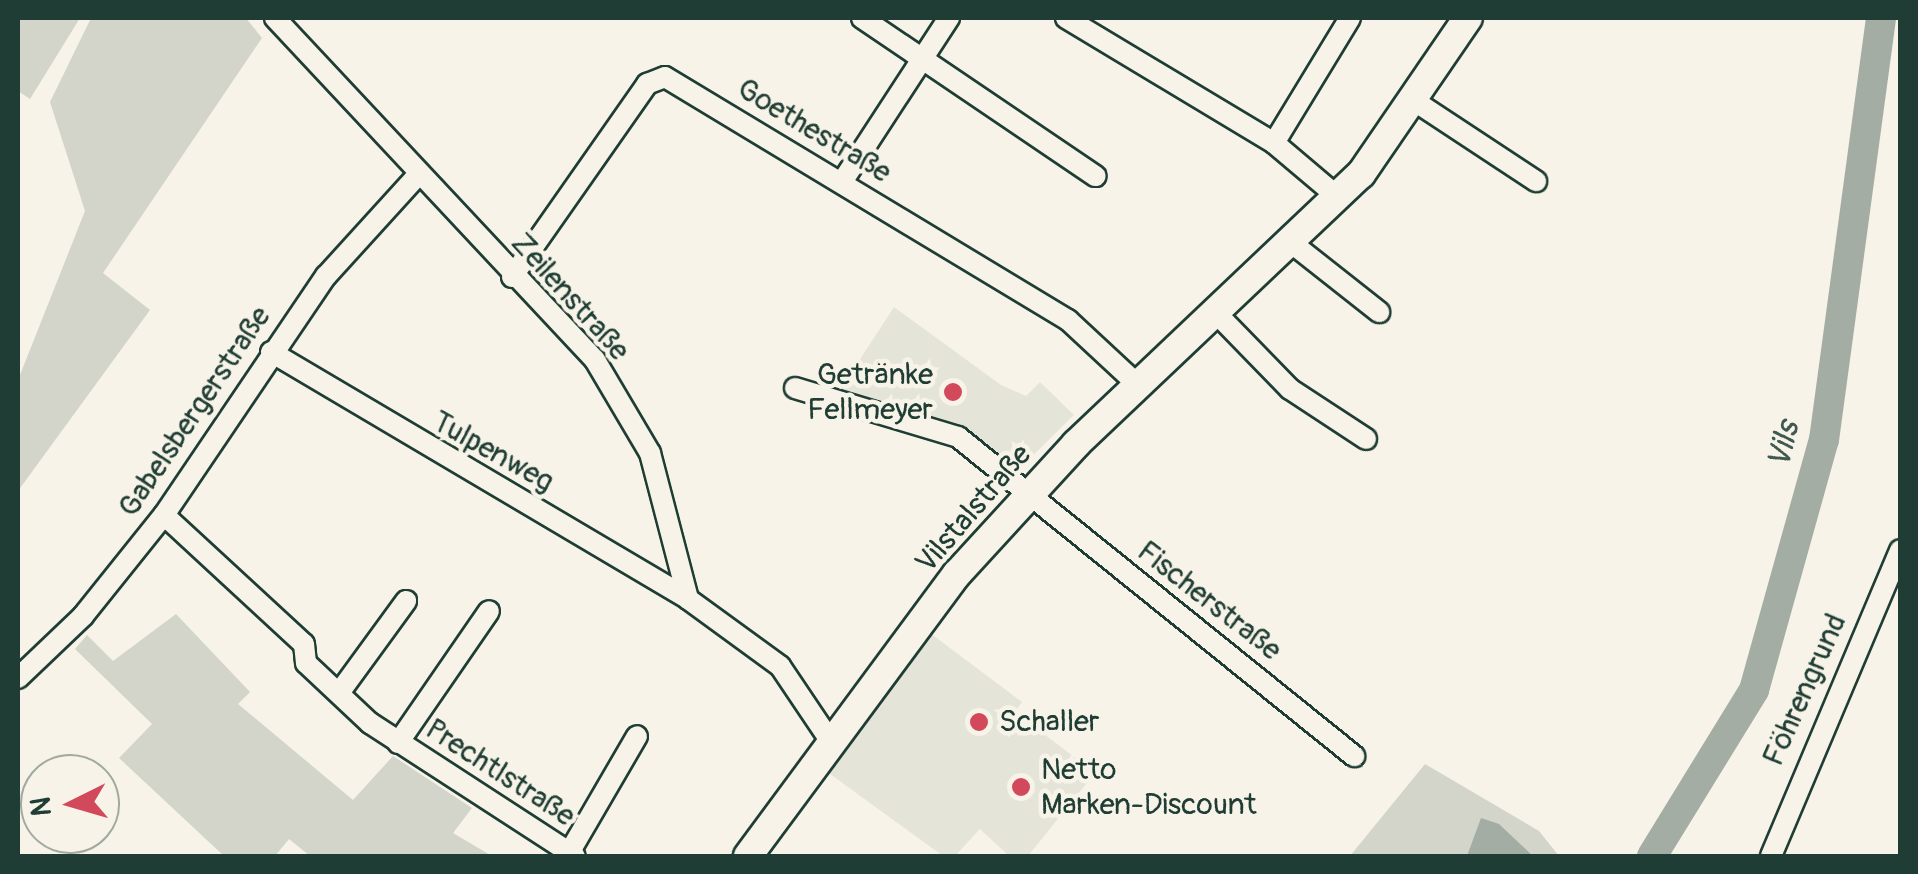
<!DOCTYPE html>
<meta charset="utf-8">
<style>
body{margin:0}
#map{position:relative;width:1918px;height:874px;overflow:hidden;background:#f7f3e8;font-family:Pangolin,sans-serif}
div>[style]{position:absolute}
.built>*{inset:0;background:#e5e4d9}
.green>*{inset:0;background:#d3d5ca}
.water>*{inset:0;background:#a4ada3}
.river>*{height:30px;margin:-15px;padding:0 15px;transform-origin:15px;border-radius:15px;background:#a4ada3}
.roads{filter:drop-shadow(2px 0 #1f3d34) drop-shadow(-2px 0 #1f3d34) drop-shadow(0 2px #1f3d34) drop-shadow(0 -2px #1f3d34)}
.minor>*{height:20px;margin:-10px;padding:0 10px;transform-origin:10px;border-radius:10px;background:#f7f3e8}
.major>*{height:28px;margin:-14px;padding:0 14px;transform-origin:14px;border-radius:14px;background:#f7f3e8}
.dots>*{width:28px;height:28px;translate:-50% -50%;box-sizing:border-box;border:5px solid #f7f3e8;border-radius:50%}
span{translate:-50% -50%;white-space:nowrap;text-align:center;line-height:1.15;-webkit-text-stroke:9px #f7f3e8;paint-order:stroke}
.street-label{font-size:30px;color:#1f3d34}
.poi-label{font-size:30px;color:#1f3d34}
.right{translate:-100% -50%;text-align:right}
.left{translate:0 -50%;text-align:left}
.water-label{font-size:32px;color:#405950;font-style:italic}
.frame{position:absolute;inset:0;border:20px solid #1f3d34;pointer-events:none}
.north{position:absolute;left:20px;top:754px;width:100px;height:100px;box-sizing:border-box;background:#f7f3e8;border:2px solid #a1aaa0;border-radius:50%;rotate:265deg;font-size:28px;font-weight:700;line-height:40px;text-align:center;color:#1f3d34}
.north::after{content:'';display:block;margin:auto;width:35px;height:45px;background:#d1495b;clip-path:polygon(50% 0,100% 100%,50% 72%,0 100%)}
</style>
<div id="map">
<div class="built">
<i style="clip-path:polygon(894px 307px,1001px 385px,1026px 396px,1040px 382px,1074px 415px,1015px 473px,946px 423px,840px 390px)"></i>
<i style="clip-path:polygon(926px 630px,1022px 702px,1015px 712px,1095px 773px,1028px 856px,1009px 856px,980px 829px,955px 856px,943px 856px,819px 766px)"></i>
</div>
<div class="green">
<i style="clip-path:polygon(18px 18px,80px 18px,30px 99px,18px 91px)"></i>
<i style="clip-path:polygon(91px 18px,246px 18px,262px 38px,103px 273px,150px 310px,18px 491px,18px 380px,85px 211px,50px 102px)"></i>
<i style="clip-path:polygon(176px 614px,250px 692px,238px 704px,353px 800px,393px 756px,472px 808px,453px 833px,492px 856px,310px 856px,289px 839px,275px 856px,224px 856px,119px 758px,152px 724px,75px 649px,87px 635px,113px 661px)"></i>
<i style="clip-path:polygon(1425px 764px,1539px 831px,1559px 856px,1350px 856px)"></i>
</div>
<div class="water">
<i style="clip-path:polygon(1481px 818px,1499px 824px,1533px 856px,1467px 856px)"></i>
</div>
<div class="river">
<i style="left:1652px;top:856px;width:195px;rotate:-58.4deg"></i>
<i style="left:1754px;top:690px;width:260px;rotate:-74.4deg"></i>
<i style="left:1824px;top:440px;width:426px;rotate:-82.3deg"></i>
</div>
<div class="roads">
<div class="minor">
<i style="left:275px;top:18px;width:468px;rotate:46.9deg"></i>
<i style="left:595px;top:360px;width:108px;rotate:59.4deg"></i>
<i style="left:650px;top:453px;width:151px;rotate:75.4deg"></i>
<i style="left:862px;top:18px;width:282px;rotate:34.1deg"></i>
<i style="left:1066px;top:18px;width:243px;rotate:31deg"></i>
<i style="left:1274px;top:143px;width:85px;rotate:40.2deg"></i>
<i style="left:1416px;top:102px;width:144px;rotate:33.4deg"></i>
<i style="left:1274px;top:143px;width:146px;rotate:-58.7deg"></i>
<i style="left:842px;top:182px;width:196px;rotate:-56.9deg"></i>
<i style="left:1293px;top:244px;width:110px;rotate:38.3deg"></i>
<i style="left:512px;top:277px;width:236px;rotate:-55deg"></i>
<i style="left:647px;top:84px;width:19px;rotate:-21deg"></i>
<i style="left:665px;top:77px;width:471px;rotate:31.1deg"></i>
<i style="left:1068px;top:320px;width:97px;rotate:42.9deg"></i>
<i style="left:1217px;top:314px;width:105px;rotate:45.8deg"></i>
<i style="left:1290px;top:389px;width:91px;rotate:33.3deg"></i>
<i style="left:271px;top:352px;width:485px;rotate:30.6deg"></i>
<i style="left:688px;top:599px;width:114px;rotate:36.1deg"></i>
<i style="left:780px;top:666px;width:88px;rotate:56.1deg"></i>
<i style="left:795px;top:388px;width:170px;rotate:16.7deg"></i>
<i style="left:958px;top:437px;width:509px;rotate:38.85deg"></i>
<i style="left:164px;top:515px;width:190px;rotate:42.7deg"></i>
<i style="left:304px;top:644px;width:19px;rotate:84deg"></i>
<i style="left:306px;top:663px;width:88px;rotate:43.2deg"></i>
<i style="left:370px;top:723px;width:244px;rotate:33deg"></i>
<i style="left:18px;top:678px;width:90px;rotate:-43.6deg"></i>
<i style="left:83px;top:616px;width:129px;rotate:-51.3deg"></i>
<i style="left:164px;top:515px;width:289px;rotate:-55.9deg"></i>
<i style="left:326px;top:276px;width:137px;rotate:-47.7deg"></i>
<i style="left:339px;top:693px;width:114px;rotate:-53.9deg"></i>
<i style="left:398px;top:743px;width:160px;rotate:-55.4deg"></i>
<i style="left:569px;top:853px;width:135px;rotate:-59.8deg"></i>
<i style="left:1771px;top:856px;width:332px;rotate:-67.1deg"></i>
</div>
<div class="major">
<i style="left:748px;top:856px;width:351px;rotate:-53.5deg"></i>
<i style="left:957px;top:574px;width:176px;rotate:-47.5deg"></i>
<i style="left:1076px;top:444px;width:393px;rotate:-43.5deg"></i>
<i style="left:1361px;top:174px;width:189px;rotate:-55.6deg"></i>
</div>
</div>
<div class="dots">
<i style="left:953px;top:392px;background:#d1495b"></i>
<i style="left:979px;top:722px;background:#d1495b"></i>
<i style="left:1021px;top:787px;background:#d1495b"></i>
</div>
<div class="street-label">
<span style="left:814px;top:131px;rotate:31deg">Goethestraße</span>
<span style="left:570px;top:297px;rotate:48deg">Zeilenstraße</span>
<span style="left:195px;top:412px;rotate:-56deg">Gabelsbergerstraße</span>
<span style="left:493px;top:452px;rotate:29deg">Tulpenweg</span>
<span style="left:974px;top:509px;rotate:-49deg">Vilstalstraße</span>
<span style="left:1209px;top:601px;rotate:38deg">Fischerstraße</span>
<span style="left:1805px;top:690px;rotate:-66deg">Föhrengrund</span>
<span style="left:500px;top:773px;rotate:33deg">Prechtlstraße</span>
</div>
<div class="poi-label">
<span class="right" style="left:933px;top:392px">Getränke<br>Fellmeyer</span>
<span class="left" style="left:999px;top:722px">Schaller</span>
<span class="left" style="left:1041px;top:787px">Netto<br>Marken-Discount</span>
</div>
<div class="water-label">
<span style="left:1784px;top:445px;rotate:-77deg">Vils</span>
</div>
<div class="frame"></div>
<div class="north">N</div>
</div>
